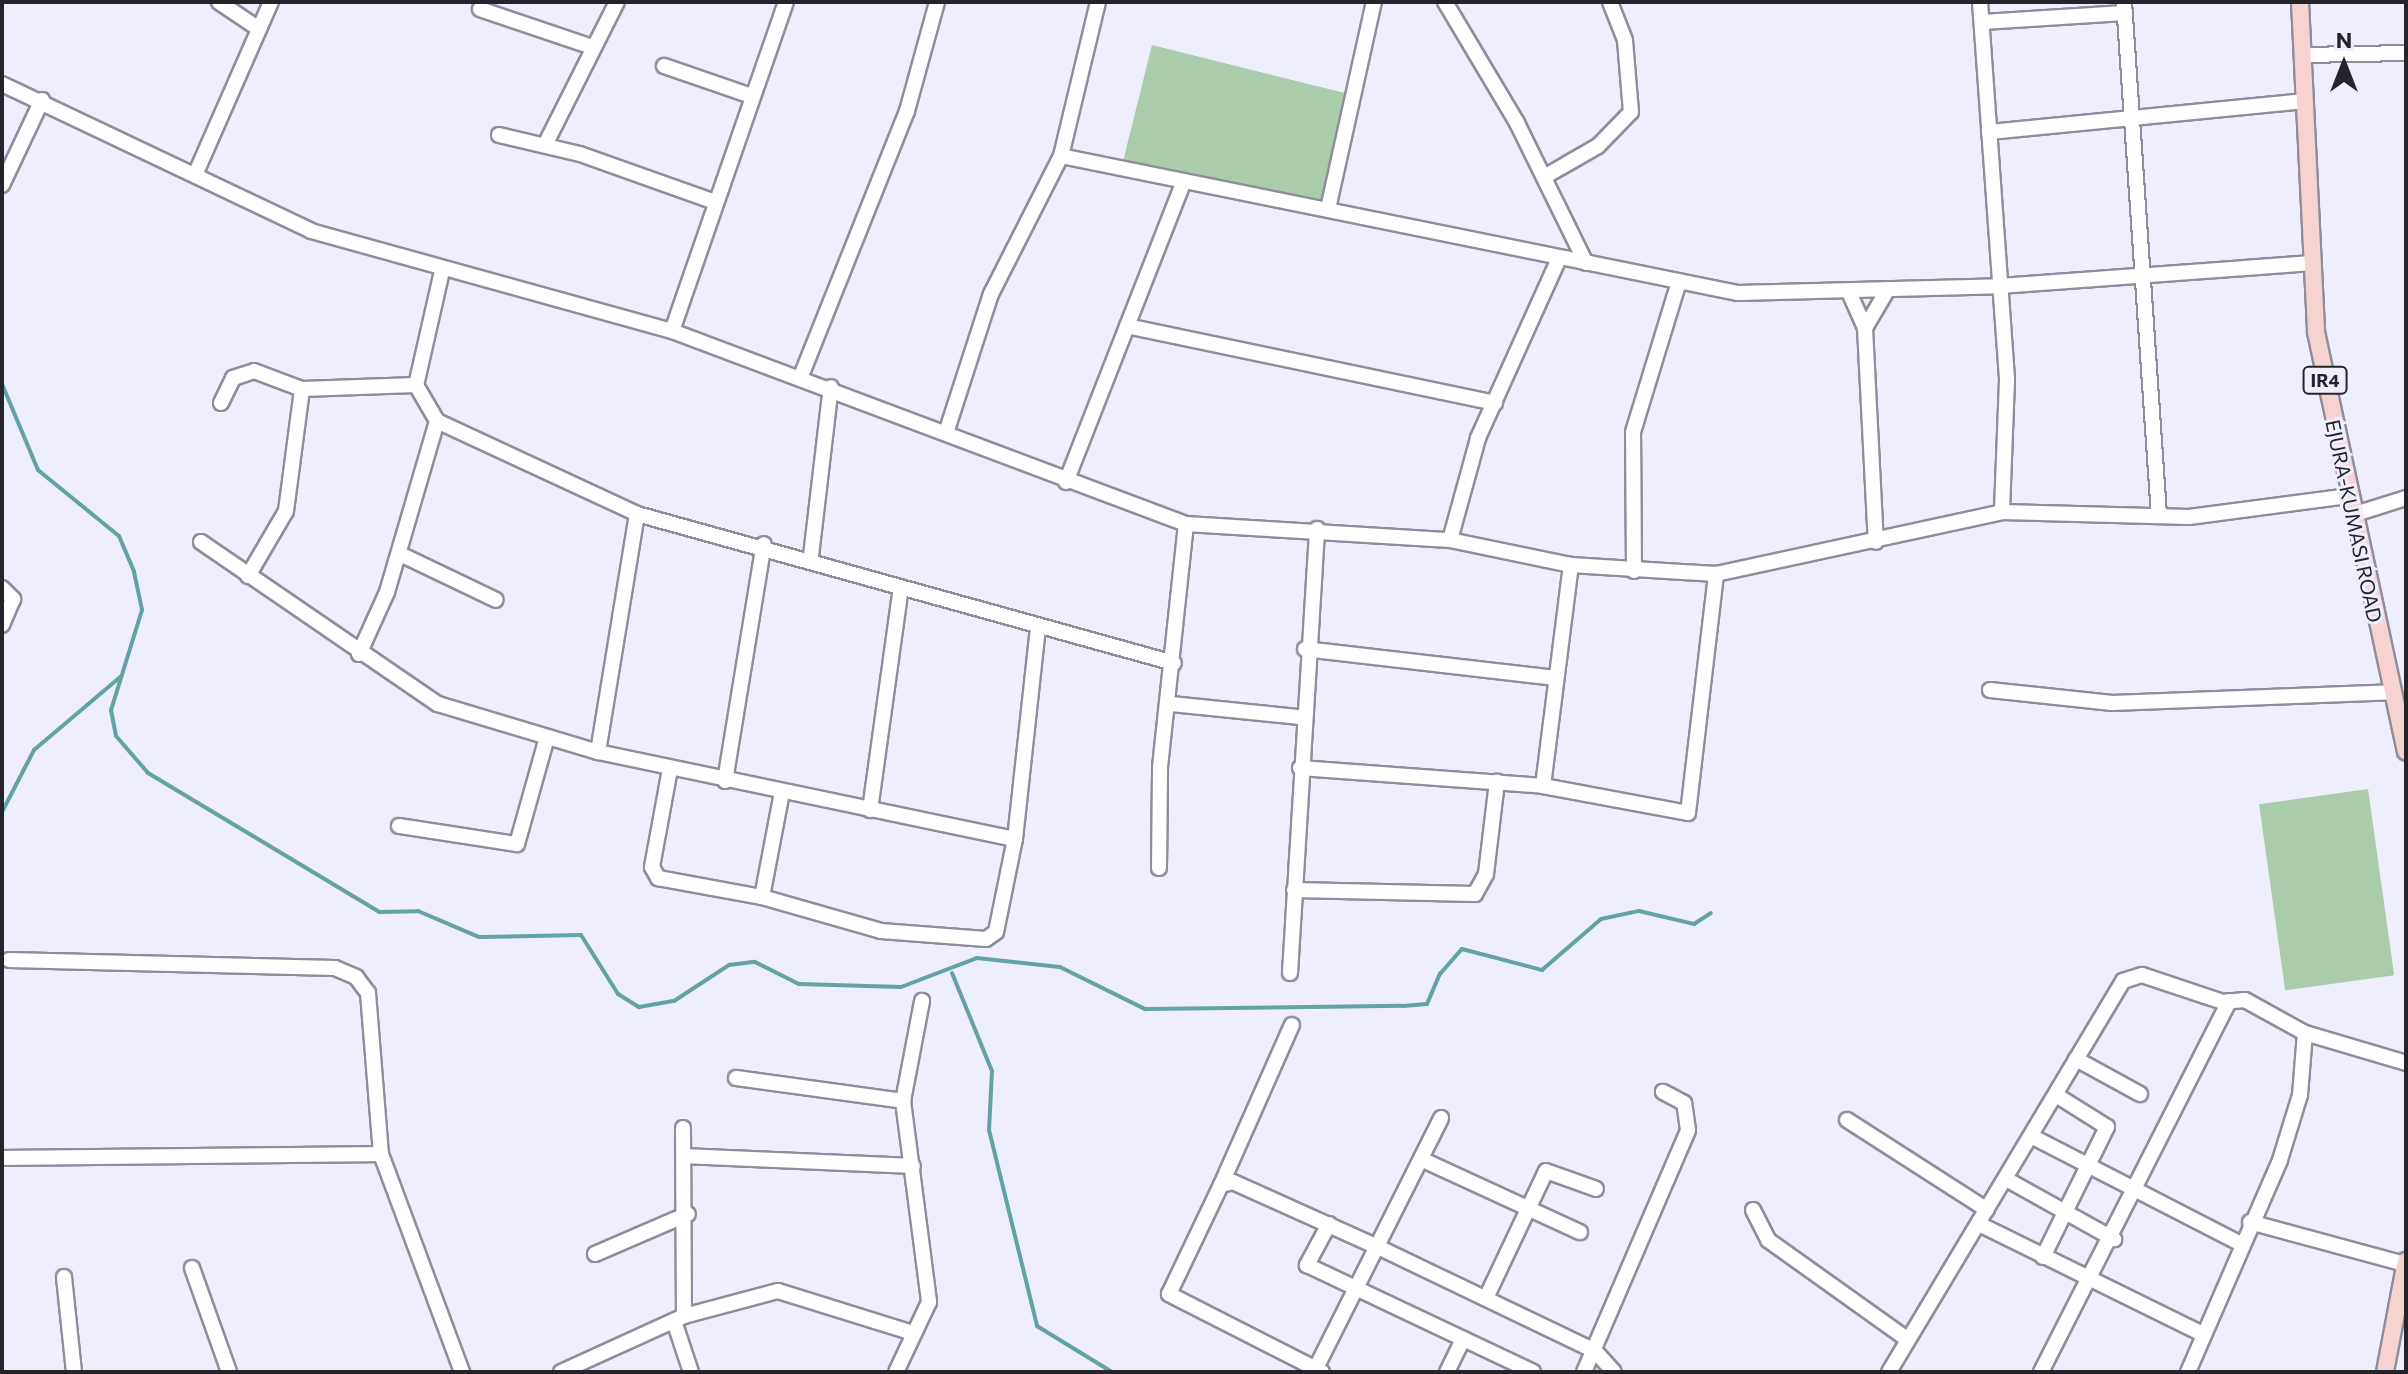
<!DOCTYPE html>
<style>
body{margin:0}
#map{position:relative;width:2408px;height:1374px;overflow:hidden;background:#efeefc;font-family:Commissioner,sans-serif}
div>[style]{position:absolute}
.green>*{inset:0;background:#abccaa;transform-origin:0 0}
.stream>*{height:4px;margin:-2px;padding:0 2px;transform-origin:2px;border-radius:2px;background:#63a2a5}
.roads{filter:drop-shadow(2px 0 #8f8d9d) drop-shadow(-2px 0 #8f8d9d) drop-shadow(0 2px #8f8d9d) drop-shadow(0 -2px #8f8d9d)}
.minor>*{height:14px;margin:-7px;padding:0 7px;transform-origin:7px;border-radius:7px;background:#fff}
.major>*{height:16px;margin:-8px;padding:0 8px;transform-origin:8px;border-radius:8px;background:#f6d3d1}
span{translate:-50% -50%;white-space:nowrap;text-align:center;line-height:1.15;-webkit-text-stroke:6px #efeefc;paint-order:stroke}
.shield-label span{padding:2px 6px;background:#efeefc;border:2px solid;border-radius:6px;-webkit-text-stroke-width:0}
.shield-label{font-size:18px;color:#25242a;font-weight:700}
.street-label{font-size:20px;color:#25242a}
.frame{position:absolute;inset:0;border:4px solid #25242a;pointer-events:none}
.north{position:absolute;left:2304px;top:24px;width:80px;height:80px;-webkit-text-stroke:6px #efeefc;paint-order:stroke;rotate:0deg;font-size:22px;font-weight:700;line-height:32px;text-align:center;color:#25242a}
.north::after{content:'';display:block;margin:auto;width:28px;height:36px;background:#25242a;clip-path:polygon(50% 0,100% 100%,50% 72%,0 100%)}
</style>
<div id="map">
<div class="green">
<i style="left:1152px;top:45px;width:204px;height:122px;rotate:14deg"></i>
<i style="left:2368px;top:789px;width:188px;height:110px;rotate:82deg"></i>
</div>
<div class="stream">
<i style="left:2px;top:384px;width:93px;rotate:67.3deg"></i>
<i style="left:38px;top:470px;width:104px;rotate:39.2deg"></i>
<i style="left:119px;top:536px;width:39px;rotate:67deg"></i>
<i style="left:134px;top:572px;width:39px;rotate:78deg"></i>
<i style="left:142px;top:610px;width:105px;rotate:107.2deg"></i>
<i style="left:111px;top:710px;width:26px;rotate:79deg"></i>
<i style="left:116px;top:736px;width:49px;rotate:49.1deg"></i>
<i style="left:148px;top:773px;width:270px;rotate:31deg"></i>
<i style="left:379px;top:912px;width:39px;rotate:-1deg"></i>
<i style="left:418px;top:911px;width:66px;rotate:23.1deg"></i>
<i style="left:479px;top:937px;width:102px;rotate:-1.1deg"></i>
<i style="left:581px;top:935px;width:70px;rotate:57.9deg"></i>
<i style="left:618px;top:994px;width:25px;rotate:32deg"></i>
<i style="left:639px;top:1007px;width:36px;rotate:-10deg"></i>
<i style="left:674px;top:1001px;width:66px;rotate:-33.2deg"></i>
<i style="left:729px;top:965px;width:26px;rotate:-7deg"></i>
<i style="left:755px;top:962px;width:49px;rotate:26.6deg"></i>
<i style="left:799px;top:984px;width:102px;rotate:1.7deg"></i>
<i style="left:901px;top:987px;width:81px;rotate:-20.9deg"></i>
<i style="left:977px;top:958px;width:83px;rotate:6.2deg"></i>
<i style="left:1060px;top:967px;width:95px;rotate:26.3deg"></i>
<i style="left:1145px;top:1009px;width:258px;rotate:-0.7deg"></i>
<i style="left:1403px;top:1006px;width:24px;rotate:-5deg"></i>
<i style="left:1427px;top:1004px;width:33px;rotate:-67deg"></i>
<i style="left:1440px;top:974px;width:33px;rotate:-49deg"></i>
<i style="left:1462px;top:949px;width:83px;rotate:14.7deg"></i>
<i style="left:1542px;top:970px;width:78px;rotate:-40.8deg"></i>
<i style="left:1601px;top:919px;width:39px;rotate:-12deg"></i>
<i style="left:1639px;top:911px;width:57px;rotate:13.3deg"></i>
<i style="left:1694px;top:924px;width:20px;rotate:-33deg"></i>
<i style="left:2px;top:812px;width:70px;rotate:-62.7deg"></i>
<i style="left:34px;top:750px;width:113px;rotate:-40.3deg"></i>
<i style="left:952px;top:973px;width:106px;rotate:67.8deg"></i>
<i style="left:992px;top:1071px;width:59px;rotate:92.9deg"></i>
<i style="left:989px;top:1130px;width:202px;rotate:76.2deg"></i>
<i style="left:1037px;top:1326px;width:88px;rotate:31.5deg"></i>
</div>
<div class="roads">
<div class="minor">
<i style="left:219px;top:2px;width:48px;rotate:34deg"></i>
<i style="left:1445px;top:2px;width:141px;rotate:59.2deg"></i>
<i style="left:1517px;top:123px;width:156px;rotate:63.8deg"></i>
<i style="left:1980px;top:2px;width:379px;rotate:85.9deg"></i>
<i style="left:2007px;top:380px;width:132px;rotate:92.2deg"></i>
<i style="left:2124px;top:2px;width:515px;rotate:86.1deg"></i>
<i style="left:480px;top:9px;width:118px;rotate:18.7deg"></i>
<i style="left:1982px;top:22px;width:143px;rotate:-3.6deg"></i>
<i style="left:2303px;top:55px;width:103px;rotate:-1.1deg"></i>
<i style="left:664px;top:66px;width:92px;rotate:19deg"></i>
<i style="left:2px;top:84px;width:342px;rotate:25.4deg"></i>
<i style="left:311px;top:231px;width:375px;rotate:15.5deg"></i>
<i style="left:672px;top:331px;width:549px;rotate:20.58deg"></i>
<i style="left:1186px;top:524px;width:264px;rotate:3.5deg"></i>
<i style="left:1450px;top:540px;width:124px;rotate:11.7deg"></i>
<i style="left:1571px;top:565px;width:145px;rotate:3.6deg"></i>
<i style="left:1716px;top:574px;width:293px;rotate:-12.2deg"></i>
<i style="left:2002px;top:512px;width:187px;rotate:1.5deg"></i>
<i style="left:2189px;top:517px;width:160px;rotate:-7.5deg"></i>
<i style="left:1989px;top:132px;width:316px;rotate:-5.6deg"></i>
<i style="left:499px;top:135px;width:83px;rotate:13.2deg"></i>
<i style="left:580px;top:154px;width:140px;rotate:19.6deg"></i>
<i style="left:545px;top:145px;width:160px;rotate:-63.3deg"></i>
<i style="left:1061px;top:156px;width:691px;rotate:11.44deg"></i>
<i style="left:1738px;top:293px;width:262px;rotate:-1.5deg"></i>
<i style="left:2000px;top:286px;width:313px;rotate:-4.2deg"></i>
<i style="left:195px;top:175px;width:189px;rotate:-66.3deg"></i>
<i style="left:1544px;top:177px;width:62px;rotate:-29.9deg"></i>
<i style="left:1598px;top:146px;width:47px;rotate:-45.9deg"></i>
<i style="left:1631px;top:112px;width:72px;rotate:-94.8deg"></i>
<i style="left:1625px;top:40px;width:41px;rotate:-111.5deg"></i>
<i style="left:2px;top:185px;width:94px;rotate:-64.8deg"></i>
<i style="left:1328px;top:209px;width:212px;rotate:-77.5deg"></i>
<i style="left:442px;top:271px;width:117px;rotate:102.8deg"></i>
<i style="left:416px;top:385px;width:42px;rotate:59.7deg"></i>
<i style="left:437px;top:421px;width:221px;rotate:24.9deg"></i>
<i style="left:637px;top:514px;width:557px;rotate:15.51deg"></i>
<i style="left:1849px;top:292px;width:39px;rotate:66deg"></i>
<i style="left:1865px;top:328px;width:214px;rotate:87.1deg"></i>
<i style="left:1127px;top:326px;width:376px;rotate:11.8deg"></i>
<i style="left:1865px;top:328px;width:45px;rotate:-59.5deg"></i>
<i style="left:672px;top:331px;width:348px;rotate:-70.9deg"></i>
<i style="left:801px;top:376px;width:285px;rotate:-68.2deg"></i>
<i style="left:907px;top:111px;width:113px;rotate:-74.6deg"></i>
<i style="left:221px;top:403px;width:28px;rotate:-64deg"></i>
<i style="left:233px;top:378px;width:22px;rotate:-18deg"></i>
<i style="left:254px;top:371px;width:51px;rotate:20.6deg"></i>
<i style="left:946px;top:433px;width:146px;rotate:-72.1deg"></i>
<i style="left:991px;top:294px;width:155px;rotate:-63.1deg"></i>
<i style="left:1061px;top:156px;width:158px;rotate:-76.5deg"></i>
<i style="left:1066px;top:482px;width:320px;rotate:-68.6deg"></i>
<i style="left:2352px;top:515px;width:57px;rotate:-17.5deg"></i>
<i style="left:1450px;top:540px;width:106px;rotate:-74.6deg"></i>
<i style="left:1478px;top:438px;width:196px;rotate:-65.7deg"></i>
<i style="left:201px;top:542px;width:287px;rotate:34.4deg"></i>
<i style="left:438px;top:704px;width:167px;rotate:16.7deg"></i>
<i style="left:598px;top:752px;width:426px;rotate:11.8deg"></i>
<i style="left:400px;top:554px;width:106px;rotate:25.6deg"></i>
<i style="left:811px;top:556px;width:170px;rotate:-83.3deg"></i>
<i style="left:1634px;top:571px;width:139px;rotate:-90.4deg"></i>
<i style="left:1633px;top:432px;width:154px;rotate:-73deg"></i>
<i style="left:248px;top:576px;width:75px;rotate:-59.7deg"></i>
<i style="left:286px;top:511px;width:123px;rotate:-82.5deg"></i>
<i style="left:302px;top:389px;width:114px;rotate:-2deg"></i>
<i style="left:2px;top:588px;width:16px;rotate:45deg"></i>
<i style="left:13px;top:599px;width:28px;rotate:113deg"></i>
<i style="left:1305px;top:649px;width:252px;rotate:6.6deg"></i>
<i style="left:359px;top:654px;width:68px;rotate:-65.7deg"></i>
<i style="left:387px;top:592px;width:178px;rotate:-73.7deg"></i>
<i style="left:1990px;top:690px;width:123px;rotate:6.1deg"></i>
<i style="left:2112px;top:703px;width:280px;rotate:-2.2deg"></i>
<i style="left:1171px;top:704px;width:130px;rotate:5.8deg"></i>
<i style="left:598px;top:752px;width:241px;rotate:-80.7deg"></i>
<i style="left:1300px;top:768px;width:244px;rotate:4.2deg"></i>
<i style="left:1543px;top:786px;width:147px;rotate:10.5deg"></i>
<i style="left:1688px;top:813px;width:241px;rotate:-83.3deg"></i>
<i style="left:670px;top:769px;width:100px;rotate:100.4deg"></i>
<i style="left:652px;top:867px;width:13px;rotate:61deg"></i>
<i style="left:658px;top:878px;width:106px;rotate:10.4deg"></i>
<i style="left:762px;top:897px;width:124px;rotate:15.9deg"></i>
<i style="left:881px;top:931px;width:105px;rotate:4.4deg"></i>
<i style="left:986px;top:939px;width:12px;rotate:-35deg"></i>
<i style="left:996px;top:932px;width:95px;rotate:-78.5deg"></i>
<i style="left:1015px;top:839px;width:212px;rotate:-83.8deg"></i>
<i style="left:725px;top:781px;width:240px;rotate:-80.7deg"></i>
<i style="left:1543px;top:786px;width:223px;rotate:-82.8deg"></i>
<i style="left:870px;top:810px;width:224px;rotate:-82.1deg"></i>
<i style="left:399px;top:826px;width:119px;rotate:8.7deg"></i>
<i style="left:517px;top:844px;width:111px;rotate:-74.3deg"></i>
<i style="left:1159px;top:868px;width:101px;rotate:-89.4deg"></i>
<i style="left:1160px;top:767px;width:244px;rotate:-83.9deg"></i>
<i style="left:1294px;top:890px;width:181px;rotate:1.3deg"></i>
<i style="left:1475px;top:894px;width:23px;rotate:-61deg"></i>
<i style="left:1486px;top:874px;width:93px;rotate:-83.2deg"></i>
<i style="left:762px;top:897px;width:107px;rotate:-79.2deg"></i>
<i style="left:9px;top:960px;width:326px;rotate:1.4deg"></i>
<i style="left:335px;top:968px;width:23px;rotate:23deg"></i>
<i style="left:356px;top:977px;width:20px;rotate:53deg"></i>
<i style="left:368px;top:993px;width:162px;rotate:85.4deg"></i>
<i style="left:381px;top:1154px;width:233px;rotate:69.6deg"></i>
<i style="left:1290px;top:973px;width:445px;rotate:-86.5deg"></i>
<i style="left:2076px;top:1059px;width:73px;rotate:28.7deg"></i>
<i style="left:736px;top:1078px;width:169px;rotate:7.8deg"></i>
<i style="left:903px;top:1101px;width:203px;rotate:82.6deg"></i>
<i style="left:929px;top:1302px;width:77px;rotate:115.2deg"></i>
<i style="left:903px;top:1101px;width:102px;rotate:-79.2deg"></i>
<i style="left:1847px;top:1120px;width:166px;rotate:32.7deg"></i>
<i style="left:683px;top:1128px;width:188px;rotate:89.7deg"></i>
<i style="left:2031px;top:1136px;width:236px;rotate:27.2deg"></i>
<i style="left:684px;top:1156px;width:229px;rotate:2.5deg"></i>
<i style="left:2px;top:1158px;width:379px;rotate:-0.6deg"></i>
<i style="left:1421px;top:1159px;width:175px;rotate:24.7deg"></i>
<i style="left:2006px;top:1179px;width:124px;rotate:29.1deg"></i>
<i style="left:1221px;top:1185px;width:175px;rotate:-66.1deg"></i>
<i style="left:1753px;top:1210px;width:34px;rotate:63deg"></i>
<i style="left:1768px;top:1240px;width:171px;rotate:35.5deg"></i>
<i style="left:2250px;top:1222px;width:161px;rotate:15.2deg"></i>
<i style="left:1329px;top:1224px;width:47px;rotate:118.2deg"></i>
<i style="left:1307px;top:1265px;width:250px;rotate:25.3deg"></i>
<i style="left:1979px;top:1224px;width:250px;rotate:26.2deg"></i>
<i style="left:595px;top:1254px;width:101px;rotate:-23.3deg"></i>
<i style="left:2043px;top:1257px;width:145px;rotate:-63.8deg"></i>
<i style="left:2107px;top:1127px;width:60px;rotate:-147.9deg"></i>
<i style="left:192px;top:1268px;width:110px;rotate:70.4deg"></i>
<i style="left:64px;top:1277px;width:96px;rotate:84deg"></i>
<i style="left:1486px;top:1298px;width:140px;rotate:-64.7deg"></i>
<i style="left:1546px;top:1171px;width:53px;rotate:19.8deg"></i>
<i style="left:674px;top:1321px;width:54px;rotate:71.6deg"></i>
<i style="left:561px;top:1372px;width:135px;rotate:-24.5deg"></i>
<i style="left:684px;top:1316px;width:97px;rotate:-14.9deg"></i>
<i style="left:778px;top:1291px;width:141px;rotate:17.3deg"></i>
<i style="left:1314px;top:1372px;width:284px;rotate:-63.4deg"></i>
<i style="left:1322px;top:1372px;width:172px;rotate:-153deg"></i>
<i style="left:1169px;top:1294px;width:121px;rotate:-64.5deg"></i>
<i style="left:1221px;top:1185px;width:12px;rotate:-14deg"></i>
<i style="left:1233px;top:1182px;width:161px;rotate:24.2deg"></i>
<i style="left:1380px;top:1248px;width:238px;rotate:25.6deg"></i>
<i style="left:1595px;top:1351px;width:28px;rotate:48deg"></i>
<i style="left:1447px;top:1372px;width:37px;rotate:-64deg"></i>
<i style="left:1584px;top:1372px;width:263px;rotate:-66.7deg"></i>
<i style="left:1688px;top:1130px;width:27px;rotate:-98deg"></i>
<i style="left:1684px;top:1103px;width:24px;rotate:-152deg"></i>
<i style="left:1889px;top:1372px;width:456px;rotate:-59.1deg"></i>
<i style="left:2123px;top:981px;width:20px;rotate:-18deg"></i>
<i style="left:2142px;top:975px;width:85px;rotate:18.4deg"></i>
<i style="left:2223px;top:1002px;width:22px;rotate:-5deg"></i>
<i style="left:2245px;top:1000px;width:68px;rotate:28.8deg"></i>
<i style="left:2305px;top:1033px;width:105px;rotate:16.5deg"></i>
<i style="left:2041px;top:1372px;width:416px;rotate:-63.1deg"></i>
<i style="left:2188px;top:1372px;width:231px;rotate:-66.5deg"></i>
<i style="left:2280px;top:1160px;width:68px;rotate:-72.9deg"></i>
<i style="left:2300px;top:1095px;width:62px;rotate:-85.4deg"></i>
</div>
<div class="major">
<i style="left:2300px;top:2px;width:330px;rotate:87.2deg"></i>
<i style="left:2316px;top:332px;width:429px;rotate:77.9deg"></i>
<i style="left:2385px;top:1372px;width:113px;rotate:-79.3deg"></i>
</div>
</div>
<div class="shield-label">
<span style="left:2325px;top:380px">IR4</span>
</div>
<div class="street-label">
<span style="left:2354px;top:521px;rotate:78deg">EJURA-KUMASI ROAD</span>
</div>
<div class="frame"></div>
<div class="north">N</div>
</div>
